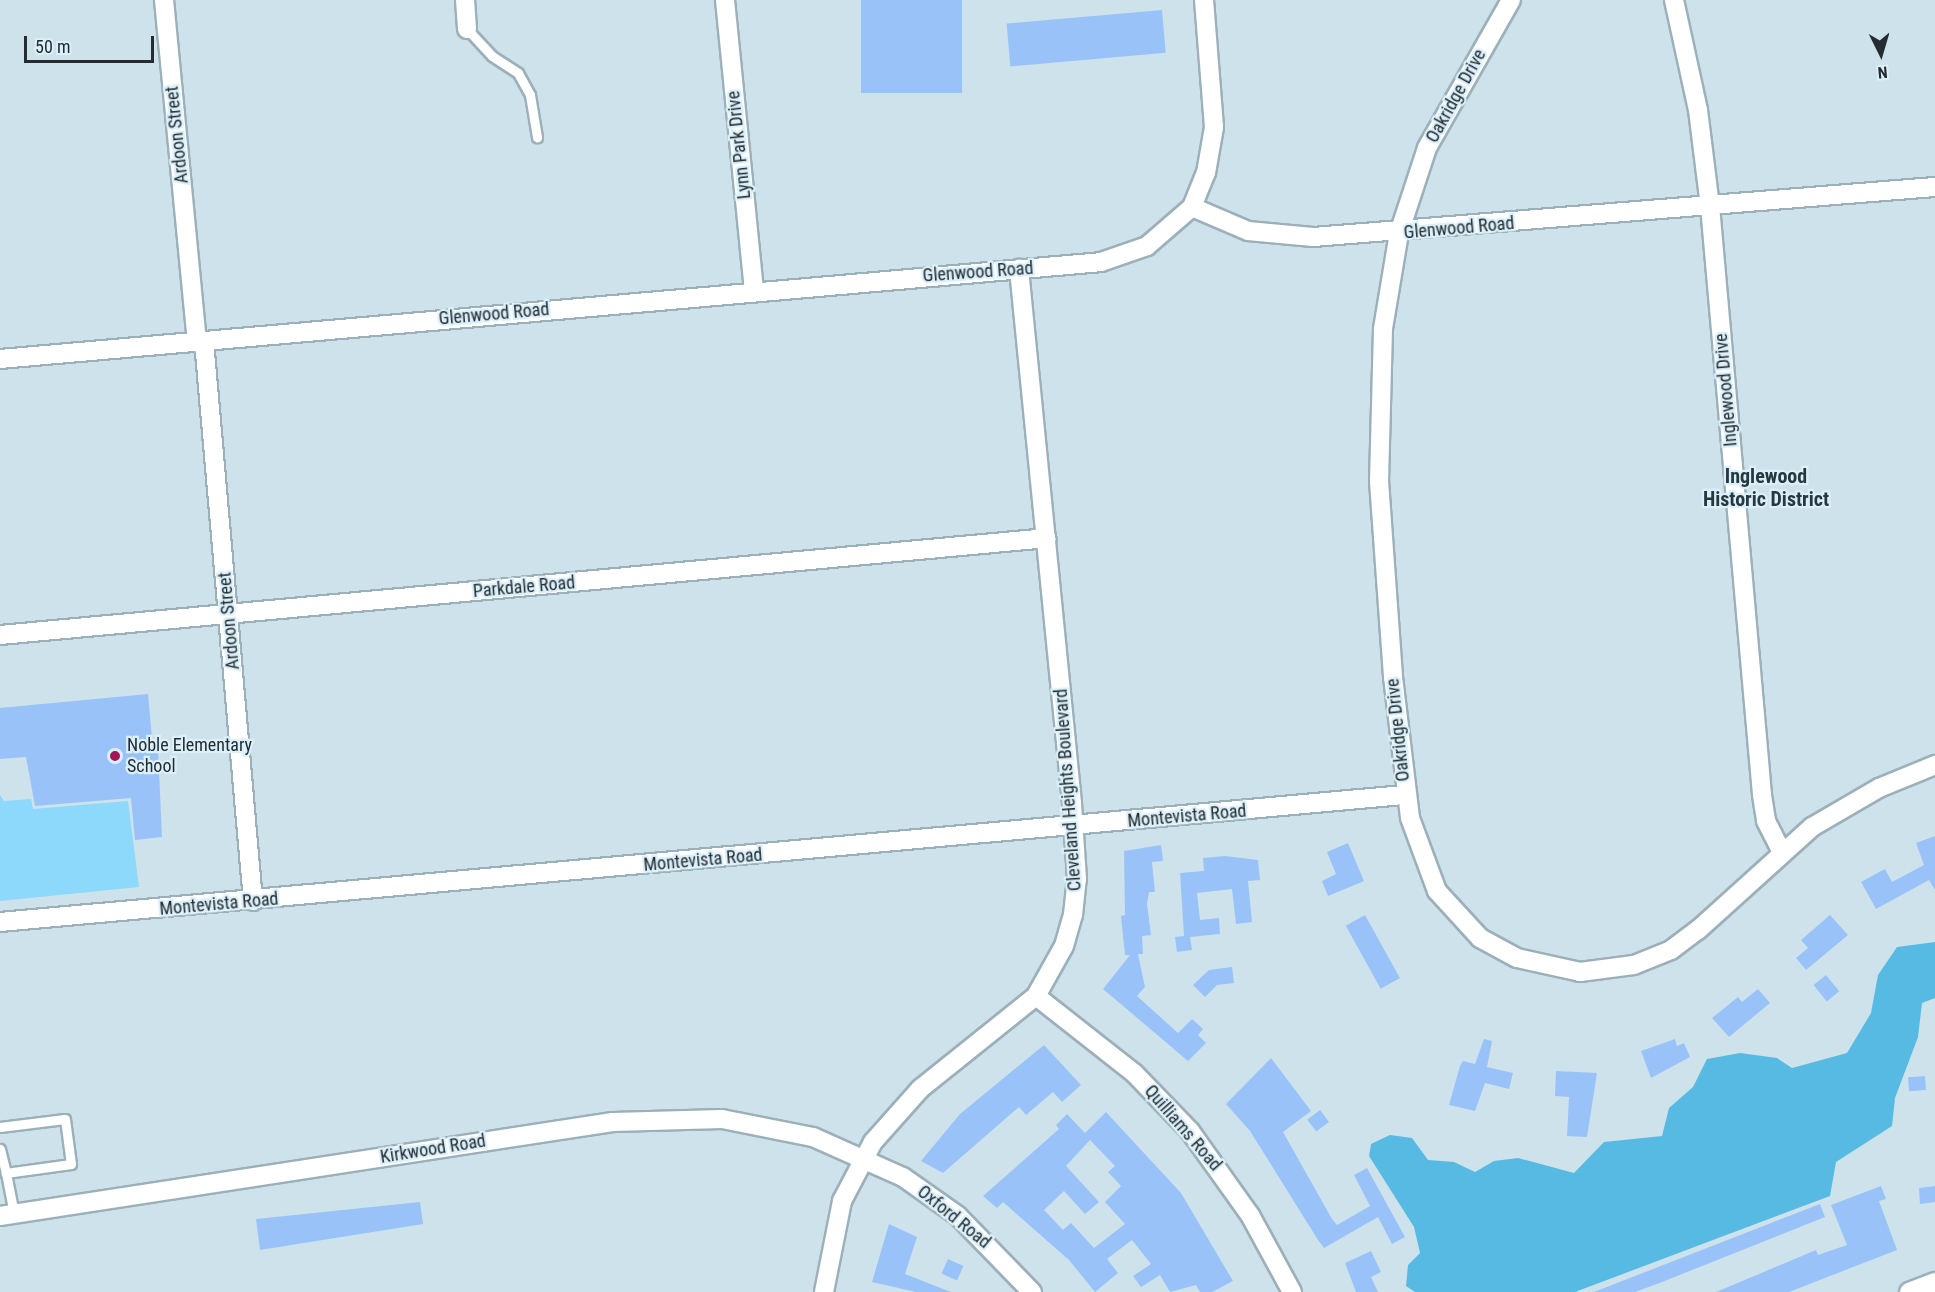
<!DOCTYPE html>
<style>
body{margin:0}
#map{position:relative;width:1935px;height:1292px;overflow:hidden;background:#cee2ec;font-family:"Roboto Condensed",sans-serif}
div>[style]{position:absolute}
.green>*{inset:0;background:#8cd9fb}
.forest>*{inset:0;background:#57bae3}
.building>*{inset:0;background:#99c3f8;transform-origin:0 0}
.roads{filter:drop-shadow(2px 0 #9cb0b9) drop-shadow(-2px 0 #9cb0b9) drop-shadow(0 2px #9cb0b9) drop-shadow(0 -2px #9cb0b9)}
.service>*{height:9px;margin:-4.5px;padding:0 4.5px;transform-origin:4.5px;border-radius:4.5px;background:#fff}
.minor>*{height:18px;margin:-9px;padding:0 9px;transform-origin:9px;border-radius:9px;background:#fff}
.dots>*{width:16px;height:16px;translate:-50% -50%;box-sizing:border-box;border:3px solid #dbf0fa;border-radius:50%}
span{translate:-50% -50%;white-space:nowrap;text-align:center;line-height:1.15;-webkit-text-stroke:4.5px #dbf0fa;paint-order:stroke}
.street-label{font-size:18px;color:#252c30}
.poi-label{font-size:18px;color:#252c30}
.left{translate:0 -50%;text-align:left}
.neighbourhood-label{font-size:20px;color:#27383f;font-weight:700}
.north{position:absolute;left:1851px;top:24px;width:60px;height:60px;-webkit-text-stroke:4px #dbf0fa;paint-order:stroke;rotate:175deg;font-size:16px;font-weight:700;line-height:24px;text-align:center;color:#252c30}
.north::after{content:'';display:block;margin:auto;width:21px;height:27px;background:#252c30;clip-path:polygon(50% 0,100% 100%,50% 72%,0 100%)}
.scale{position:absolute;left:24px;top:36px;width:130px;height:27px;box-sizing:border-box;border:3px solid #252c30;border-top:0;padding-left:8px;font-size:18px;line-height:21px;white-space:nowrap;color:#252c30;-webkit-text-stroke:4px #dbf0fa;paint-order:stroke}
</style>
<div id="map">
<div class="green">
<i style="clip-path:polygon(0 795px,4px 801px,31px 799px,33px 809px,128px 801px,139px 887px,0 901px)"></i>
</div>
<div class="forest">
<i style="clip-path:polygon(1935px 942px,1935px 998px,1922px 1003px,1918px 1037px,1895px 1098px,1892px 1126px,1836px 1162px,1830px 1196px,1575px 1292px,1415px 1292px,1406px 1286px,1408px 1265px,1420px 1253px,1414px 1227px,1369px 1156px,1371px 1144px,1390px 1135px,1412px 1138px,1428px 1160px,1454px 1162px,1475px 1172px,1494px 1161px,1518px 1158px,1574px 1173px,1604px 1142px,1662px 1136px,1669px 1108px,1693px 1087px,1707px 1059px,1740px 1053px,1777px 1058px,1792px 1068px,1847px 1053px,1871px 1013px,1878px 975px,1897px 947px)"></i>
</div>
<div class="building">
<i style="left:861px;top:0;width:101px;height:93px"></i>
<i style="left:1162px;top:10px;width:43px;height:156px;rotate:85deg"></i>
<i style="clip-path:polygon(148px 694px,153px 749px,158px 748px,162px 837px,135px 840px,131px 798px,35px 806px,26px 757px,0 759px,0 708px)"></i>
<i style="clip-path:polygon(1935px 836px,1935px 890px,1929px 880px,1876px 909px,1861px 882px,1885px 869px,1892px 882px,1924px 865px,1916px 843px)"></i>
<i style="clip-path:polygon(1348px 843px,1364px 881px,1328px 896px,1322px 881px,1336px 874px,1327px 852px)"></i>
<i style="clip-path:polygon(1161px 845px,1163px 861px,1152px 862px,1155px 892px,1149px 892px,1147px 904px,1151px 935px,1142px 936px,1143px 954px,1138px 954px,1145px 987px,1137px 996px,1178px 1033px,1192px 1019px,1203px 1029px,1198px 1035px,1206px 1043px,1188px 1061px,1103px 989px,1130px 955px,1125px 955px,1121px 916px,1125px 915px,1124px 851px)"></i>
<i style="clip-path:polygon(1225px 856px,1258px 860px,1260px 880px,1248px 881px,1252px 922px,1236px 924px,1232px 889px,1197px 893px,1200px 920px,1219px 918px,1220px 934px,1190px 937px,1192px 950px,1177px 952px,1175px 937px,1184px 936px,1180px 873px,1204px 871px,1203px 858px)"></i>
<i style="left:1365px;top:915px;width:72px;height:22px;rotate:61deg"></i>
<i style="clip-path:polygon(1830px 915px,1848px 935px,1806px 970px,1796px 958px,1808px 948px,1801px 940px)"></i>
<i style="clip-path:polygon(1232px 967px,1234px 983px,1217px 985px,1205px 997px,1193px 985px,1209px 970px)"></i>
<i style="left:1826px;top:975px;width:21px;height:16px;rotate:51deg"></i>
<i style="clip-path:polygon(1758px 989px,1770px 1003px,1729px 1037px,1712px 1018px,1738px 997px,1742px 1002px)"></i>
<i style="clip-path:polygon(1484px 1039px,1492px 1041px,1487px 1067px,1513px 1073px,1509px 1089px,1485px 1083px,1475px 1111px,1449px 1105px,1460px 1066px,1463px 1061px,1475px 1064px)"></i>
<i style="clip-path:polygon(1675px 1039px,1677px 1046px,1684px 1043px,1690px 1057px,1651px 1078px,1641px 1051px)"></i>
<i style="clip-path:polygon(1044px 1045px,1081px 1085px,1062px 1102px,1053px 1092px,1026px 1115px,1019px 1107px,943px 1173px,921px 1161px,960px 1114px)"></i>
<i style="clip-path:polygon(1271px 1058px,1311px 1111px,1283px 1132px,1332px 1219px,1337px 1225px,1370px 1206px,1354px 1175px,1367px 1168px,1405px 1237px,1392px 1244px,1378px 1217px,1324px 1248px,1318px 1240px,1250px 1131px,1226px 1104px)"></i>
<i style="clip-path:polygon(1556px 1071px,1597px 1073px,1587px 1137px,1567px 1136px,1569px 1097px,1555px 1096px)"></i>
<i style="left:1925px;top:1076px;width:14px;height:17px;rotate:86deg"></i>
<i style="left:1320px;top:1110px;width:15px;height:16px;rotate:53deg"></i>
<i style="clip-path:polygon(evenodd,1106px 1112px,1181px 1193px,1233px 1281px,1212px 1292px,1200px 1292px,1196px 1285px,1170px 1292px,1160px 1275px,1141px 1287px,1133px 1276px,1151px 1264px,1132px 1240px,1107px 1259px,1118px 1273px,1095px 1292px,1069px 1260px,1003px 1202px,997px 1208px,983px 1196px,1059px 1129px,1056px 1125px,1067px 1114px,1085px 1133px,1106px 1112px,1090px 1140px,1115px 1166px,1108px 1172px,1121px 1186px,1105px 1202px,1125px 1224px,1094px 1248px,1071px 1223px,1063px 1230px,1044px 1210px,1064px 1191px,1085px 1214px,1099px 1202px,1066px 1166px,1090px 1140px)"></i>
<i style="clip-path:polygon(1881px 1186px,1886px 1199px,1879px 1201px,1897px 1250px,1789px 1292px,1716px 1292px,1816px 1250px,1818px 1255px,1847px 1245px,1831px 1205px)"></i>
<i style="clip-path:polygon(1935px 1186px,1935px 1202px,1920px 1204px,1919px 1188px)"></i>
<i style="clip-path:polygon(420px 1202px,423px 1224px,260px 1250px,256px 1219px)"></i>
<i style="clip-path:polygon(1820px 1204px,1825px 1217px,1662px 1282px,1635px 1292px,1594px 1292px)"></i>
<i style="clip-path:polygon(889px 1224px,917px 1237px,905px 1274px,951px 1292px,916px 1292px,872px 1282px)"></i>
<i style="clip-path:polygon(1371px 1251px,1381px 1272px,1371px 1277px,1378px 1292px,1356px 1292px,1345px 1263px)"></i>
<i style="left:948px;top:1259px;width:17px;height:16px;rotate:24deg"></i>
</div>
<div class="roads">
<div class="service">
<i style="left:467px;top:29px;width:37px;rotate:47deg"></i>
<i style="left:492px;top:56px;width:31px;rotate:33deg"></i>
<i style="left:518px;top:73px;width:25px;rotate:61deg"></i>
<i style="left:530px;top:95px;width:43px;rotate:80.5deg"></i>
<i style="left:0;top:1127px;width:65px;rotate:-7deg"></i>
<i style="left:65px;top:1119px;width:45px;rotate:82.4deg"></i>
<i style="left:71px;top:1164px;width:66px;rotate:172.1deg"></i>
<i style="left:6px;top:1173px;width:25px;rotate:-104deg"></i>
<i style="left:6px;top:1173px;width:42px;rotate:79deg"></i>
</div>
<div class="minor">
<i style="left:164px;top:0;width:344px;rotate:84.5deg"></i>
<i style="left:465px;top:0;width:29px;rotate:86deg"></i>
<i style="left:725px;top:0;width:290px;rotate:84.3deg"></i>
<i style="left:1511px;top:0;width:170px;rotate:119.6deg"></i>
<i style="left:1427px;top:148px;width:89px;rotate:108.2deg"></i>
<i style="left:1399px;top:233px;width:97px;rotate:99.5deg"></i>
<i style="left:1383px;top:329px;width:152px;rotate:91.5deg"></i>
<i style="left:1379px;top:481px;width:196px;rotate:85.9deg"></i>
<i style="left:1393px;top:677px;width:142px;rotate:83.1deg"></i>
<i style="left:1410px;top:818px;width:78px;rotate:69.7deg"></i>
<i style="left:1437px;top:891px;width:64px;rotate:47.5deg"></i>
<i style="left:1480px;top:938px;width:42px;rotate:28.4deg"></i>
<i style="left:1517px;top:958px;width:65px;rotate:12.5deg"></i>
<i style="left:1580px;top:972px;width:54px;rotate:-7.4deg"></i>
<i style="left:1634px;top:965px;width:40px;rotate:-22deg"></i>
<i style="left:1671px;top:950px;width:34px;rotate:-37deg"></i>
<i style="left:1698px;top:930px;width:154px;rotate:-42.1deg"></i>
<i style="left:1812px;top:827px;width:78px;rotate:-30.2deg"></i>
<i style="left:1879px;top:788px;width:61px;rotate:-22.3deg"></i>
<i style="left:1674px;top:0;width:113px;rotate:77.7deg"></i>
<i style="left:1698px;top:110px;width:97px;rotate:82.9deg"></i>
<i style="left:1710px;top:206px;width:591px;rotate:84.95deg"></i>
<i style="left:1762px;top:795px;width:26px;rotate:81deg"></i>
<i style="left:1766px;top:821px;width:33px;rotate:63deg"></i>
<i style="left:1192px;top:207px;width:37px;rotate:-68deg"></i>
<i style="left:1206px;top:173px;width:47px;rotate:-80.1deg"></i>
<i style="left:1214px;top:127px;width:127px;rotate:-94.5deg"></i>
<i style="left:204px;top:341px;width:562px;rotate:85deg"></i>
<i style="left:0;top:359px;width:1105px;rotate:-5.03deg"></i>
<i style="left:1101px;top:262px;width:49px;rotate:-19.2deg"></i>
<i style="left:1147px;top:246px;width:60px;rotate:-40.9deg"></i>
<i style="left:1192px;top:207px;width:61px;rotate:23.2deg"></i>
<i style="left:1248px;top:231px;width:65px;rotate:5.3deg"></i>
<i style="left:1313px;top:237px;width:624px;rotate:-4.6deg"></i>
<i style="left:0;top:635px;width:1051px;rotate:-5.29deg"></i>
<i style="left:0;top:922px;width:1411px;rotate:-5.17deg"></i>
<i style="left:1036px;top:996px;width:125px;rotate:38.2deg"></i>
<i style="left:1134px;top:1073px;width:81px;rotate:46deg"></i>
<i style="left:1190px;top:1131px;width:103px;rotate:54.5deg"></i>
<i style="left:1250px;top:1215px;width:88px;rotate:61.4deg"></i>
<i style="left:0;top:1216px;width:620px;rotate:-8.72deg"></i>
<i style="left:613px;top:1122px;width:109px;rotate:-1.6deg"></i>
<i style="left:722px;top:1119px;width:93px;rotate:11.2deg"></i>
<i style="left:813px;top:1137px;width:98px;rotate:24deg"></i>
<i style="left:903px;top:1177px;width:67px;rotate:35.3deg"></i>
<i style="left:958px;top:1216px;width:106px;rotate:45.8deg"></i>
<i style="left:824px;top:1292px;width:93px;rotate:-78.8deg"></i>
<i style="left:842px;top:1201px;width:67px;rotate:-62.3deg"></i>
<i style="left:873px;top:1142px;width:71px;rotate:-48.4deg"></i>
<i style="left:920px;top:1089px;width:149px;rotate:-38.7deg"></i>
<i style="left:1036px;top:996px;width:57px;rotate:-60.8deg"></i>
<i style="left:1064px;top:946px;width:32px;rotate:-74deg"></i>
<i style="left:1073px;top:915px;width:36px;rotate:-84deg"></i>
<i style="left:1077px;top:879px;width:76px;rotate:-93.8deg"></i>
<i style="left:1072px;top:803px;width:537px;rotate:-95.67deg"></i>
<i style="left:1909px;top:1292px;width:28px;rotate:-21deg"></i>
</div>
</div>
<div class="dots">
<i style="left:115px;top:756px;background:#a51658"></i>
</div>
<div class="street-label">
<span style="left:1456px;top:96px;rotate:-61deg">Oakridge Drive</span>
<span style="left:177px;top:135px;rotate:-96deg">Ardoon Street</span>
<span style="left:739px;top:145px;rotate:-96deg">Lynn Park Drive</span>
<span style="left:1459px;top:228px;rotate:-5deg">Glenwood Road</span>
<span style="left:978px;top:272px;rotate:-4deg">Glenwood Road</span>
<span style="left:494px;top:314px;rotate:-5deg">Glenwood Road</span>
<span style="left:1726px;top:390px;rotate:-95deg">Inglewood Drive</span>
<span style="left:524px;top:587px;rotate:-5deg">Parkdale Road</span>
<span style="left:229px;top:621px;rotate:-95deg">Ardoon Street</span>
<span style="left:1398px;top:730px;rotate:-96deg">Oakridge Drive</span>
<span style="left:1068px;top:790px;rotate:-94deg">Cleveland Heights Boulevard</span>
<span style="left:1187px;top:816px;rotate:-5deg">Montevista Road</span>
<span style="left:703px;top:860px;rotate:-5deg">Montevista Road</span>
<span style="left:219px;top:904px;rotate:-5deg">Montevista Road</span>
<span style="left:1183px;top:1128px;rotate:49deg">Quilliams Road</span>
<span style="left:433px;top:1149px;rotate:-9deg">Kirkwood Road</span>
<span style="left:954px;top:1217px;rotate:39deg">Oxford Road</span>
</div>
<div class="poi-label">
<span class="left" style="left:127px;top:756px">Noble Elementary<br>School</span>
</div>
<div class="neighbourhood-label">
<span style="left:1766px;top:488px">Inglewood<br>Historic District</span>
</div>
<div class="north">N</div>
<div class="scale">50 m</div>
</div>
